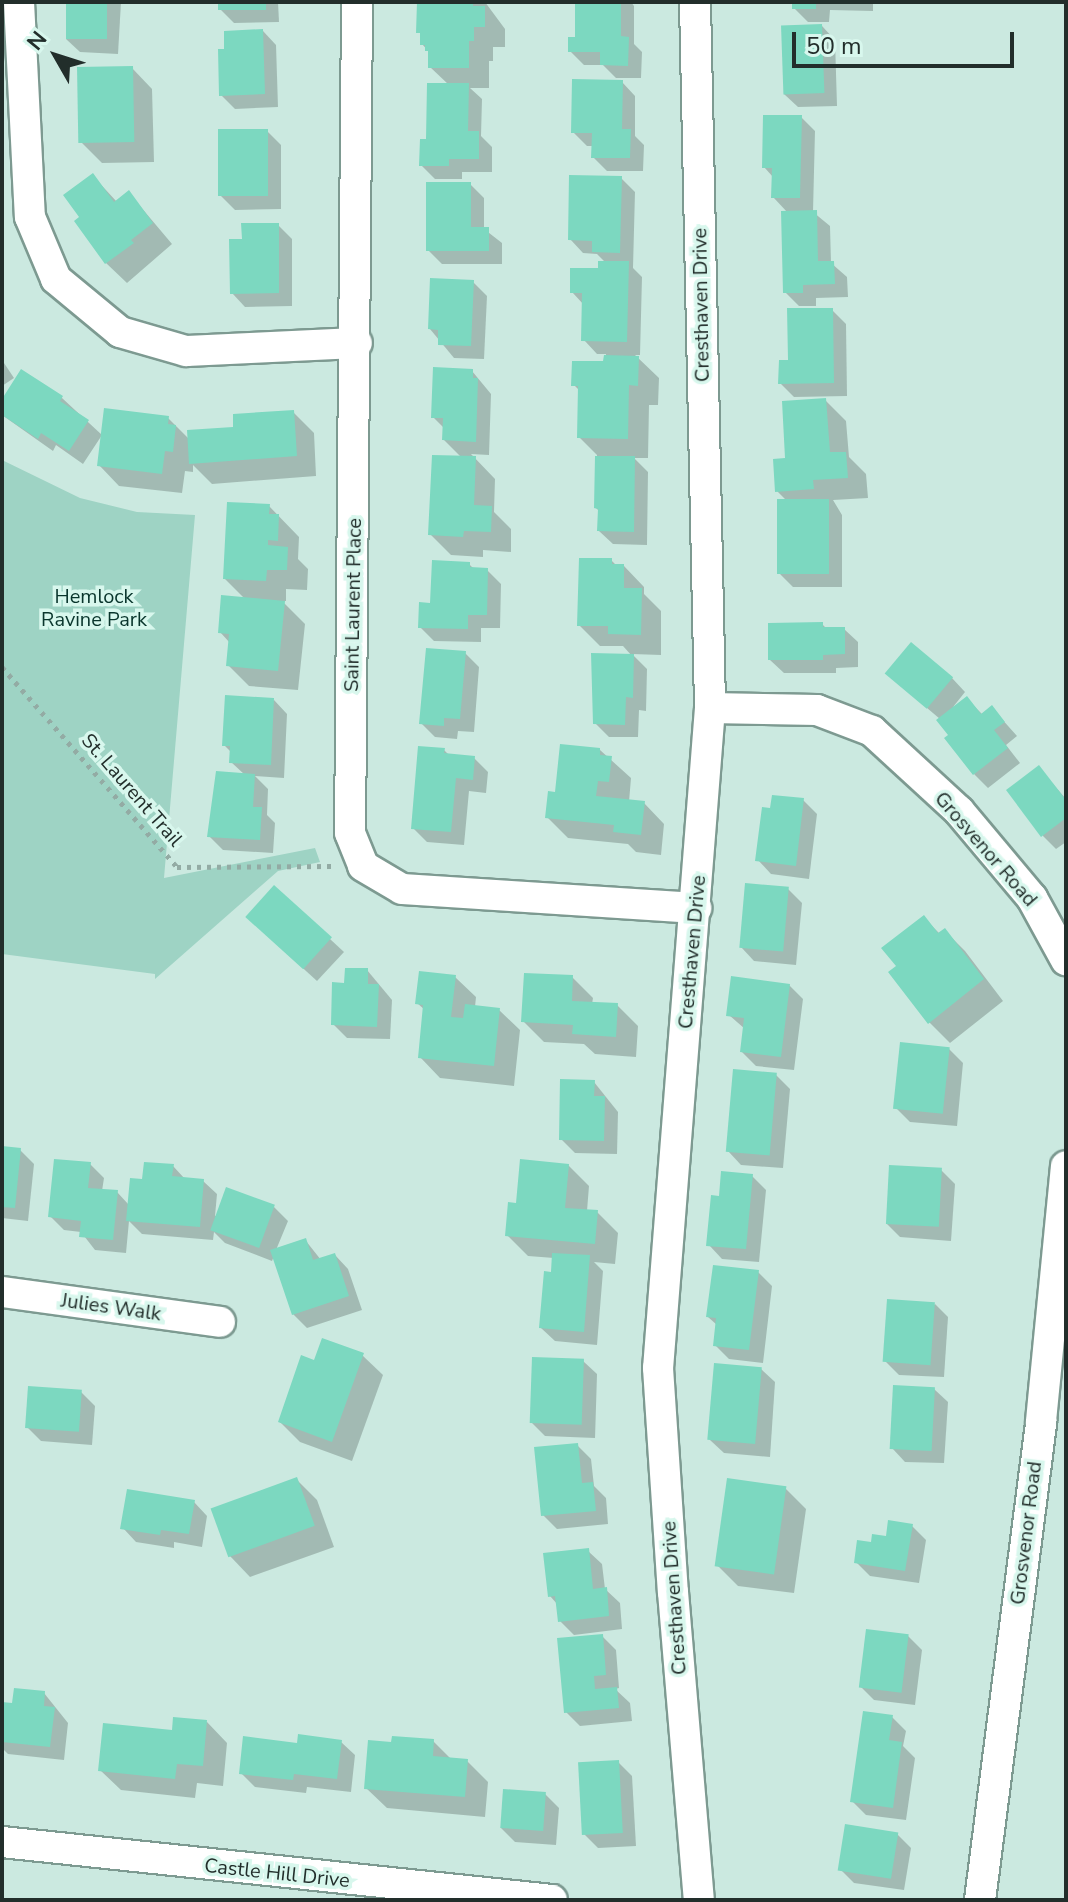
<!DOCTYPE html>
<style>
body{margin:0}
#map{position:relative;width:1068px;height:1902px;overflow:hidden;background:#cbe9e0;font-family:"Nunito Sans",sans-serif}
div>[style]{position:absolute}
.green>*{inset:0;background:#9ed3c4}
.shadow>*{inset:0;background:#0003}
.building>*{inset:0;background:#7cd8c0;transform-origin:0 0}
.path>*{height:5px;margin-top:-2.5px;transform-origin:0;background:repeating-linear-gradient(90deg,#93aba4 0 4px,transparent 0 10px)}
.roads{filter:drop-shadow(2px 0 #7d9a91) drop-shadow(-2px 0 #7d9a91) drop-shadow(0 2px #7d9a91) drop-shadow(0 -2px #7d9a91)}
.minor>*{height:30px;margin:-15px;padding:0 15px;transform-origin:15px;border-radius:15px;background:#fff}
span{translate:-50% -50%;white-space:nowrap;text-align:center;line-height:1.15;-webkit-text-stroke:7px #d8f7ed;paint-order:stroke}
.street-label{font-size:20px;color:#222e2b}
.park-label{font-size:20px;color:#09352c}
.frame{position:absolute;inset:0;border:4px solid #222e2b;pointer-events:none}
.north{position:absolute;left:16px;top:16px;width:80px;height:80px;-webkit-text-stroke:6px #d8f7ed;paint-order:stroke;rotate:309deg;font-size:22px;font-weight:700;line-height:32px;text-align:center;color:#222e2b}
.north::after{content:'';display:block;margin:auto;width:28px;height:36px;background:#222e2b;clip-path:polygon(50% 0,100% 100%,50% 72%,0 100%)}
.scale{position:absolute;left:792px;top:32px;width:222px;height:36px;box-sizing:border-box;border:4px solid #222e2b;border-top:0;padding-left:10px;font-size:24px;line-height:28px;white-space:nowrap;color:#222e2b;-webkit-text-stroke:6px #d8f7ed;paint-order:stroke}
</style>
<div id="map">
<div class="green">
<i style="clip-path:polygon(2px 460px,80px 498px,137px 512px,195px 515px,164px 878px,315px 848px,320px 862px,278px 871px,155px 979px,155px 974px,2px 954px)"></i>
</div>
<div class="shadow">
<i style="clip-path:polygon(68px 2px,121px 2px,118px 54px,80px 52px,66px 39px)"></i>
<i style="clip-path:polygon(220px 2px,278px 2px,279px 22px,234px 23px,220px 9px)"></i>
<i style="clip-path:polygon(419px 2px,485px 2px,505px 29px,505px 47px,493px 47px,493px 61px,489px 61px,489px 88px,470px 88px,482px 99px,481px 136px,492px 147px,492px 172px,462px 172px,462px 179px,435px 179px,421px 165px,449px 85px,430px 67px,430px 53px,422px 44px)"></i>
<i style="clip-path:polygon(577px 2px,631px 2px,634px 6px,634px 44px,642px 52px,641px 78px,616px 78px,603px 65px,584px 65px,570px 51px,577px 39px)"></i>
<i style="clip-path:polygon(794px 2px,873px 2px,873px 11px,830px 10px,829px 22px,808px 22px,794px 8px)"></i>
<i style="clip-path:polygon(822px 26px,835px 40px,837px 106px,798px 107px,784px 94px)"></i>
<i style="clip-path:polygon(263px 31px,276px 45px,278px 107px,235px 109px,221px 95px,226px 51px)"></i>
<i style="clip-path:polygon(132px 68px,152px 89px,154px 162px,102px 163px,81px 142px)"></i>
<i style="clip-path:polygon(622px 82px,635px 96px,635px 136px,644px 145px,643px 171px,607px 171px,593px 157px,594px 146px,587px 146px,573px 132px)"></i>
<i style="clip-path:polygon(801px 117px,815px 131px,813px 212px,830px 226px,831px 263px,847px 277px,848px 297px,816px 298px,816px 306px,799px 306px,785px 292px,788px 213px,773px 197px,773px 177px,764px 167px)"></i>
<i style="clip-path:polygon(267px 131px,281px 145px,281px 209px,235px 210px,221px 196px)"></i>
<i style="clip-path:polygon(93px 176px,117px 202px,129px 193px,172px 244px,127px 283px,106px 263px,82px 218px)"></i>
<i style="clip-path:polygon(621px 178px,635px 192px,633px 268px,642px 277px,640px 355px,635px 355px,659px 378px,658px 405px,649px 405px,648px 458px,634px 458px,648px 472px,647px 545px,613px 544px,599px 531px,600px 512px,596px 508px,597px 455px,579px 437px,580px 391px,574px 385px,605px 363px,606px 354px,597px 354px,584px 340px,584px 305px,572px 292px,606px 263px,597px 254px,583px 253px,570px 239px)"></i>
<i style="clip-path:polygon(470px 184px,484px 198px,484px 229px,502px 243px,502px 264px,442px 264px,428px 250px)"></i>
<i style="clip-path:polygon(278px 225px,292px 239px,292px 306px,245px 307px,232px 293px,244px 241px)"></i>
<i style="clip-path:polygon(473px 282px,487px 296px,484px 359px,454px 358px,430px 329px)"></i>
<i style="clip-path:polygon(832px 310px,846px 324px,847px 396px,794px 397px,780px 383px,790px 362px)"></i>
<i style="clip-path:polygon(2px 360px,14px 378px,2px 386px)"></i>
<i style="clip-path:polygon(472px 371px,491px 394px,489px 455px,471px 454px,495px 479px,494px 512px,511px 529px,511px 552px,483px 550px,483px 557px,451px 555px,431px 535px,462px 458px,444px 440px,445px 429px,433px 417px)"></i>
<i style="clip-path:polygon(62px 398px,102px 435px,83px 464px,56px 445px,53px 451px,2px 415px,2px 402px)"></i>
<i style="clip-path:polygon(825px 400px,846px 421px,849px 457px,866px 474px,868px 498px,833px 500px,842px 515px,842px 587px,793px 587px,780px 574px,787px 501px,777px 491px,787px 460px)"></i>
<i style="clip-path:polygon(293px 412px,314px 433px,316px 476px,212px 484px,193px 465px,193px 472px,185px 471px,182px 493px,119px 486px,99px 465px,168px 418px,189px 439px)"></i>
<i style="clip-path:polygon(269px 506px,299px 537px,298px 559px,308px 569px,307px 590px,286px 589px,286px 601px,282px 601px,305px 624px,298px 690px,249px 686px,228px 665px,230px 643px,220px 632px,246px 600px,225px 579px)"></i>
<i style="clip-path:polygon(611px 560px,617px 566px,624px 566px,644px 587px,644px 594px,661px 611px,661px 655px,632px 654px,647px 669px,646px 711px,639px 710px,638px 737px,609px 737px,595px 723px,632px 656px,623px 646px,600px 646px,579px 625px)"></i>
<i style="clip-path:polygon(469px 564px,475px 570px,487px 570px,501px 584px,500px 628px,481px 628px,481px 642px,434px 641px,420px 627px,432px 605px)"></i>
<i style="clip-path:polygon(822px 624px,827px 629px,844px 629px,858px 642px,858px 667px,836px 668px,836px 673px,784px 673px,770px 660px)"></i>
<i style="clip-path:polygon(465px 653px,479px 667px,474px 732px,458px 731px,457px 739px,435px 737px,421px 723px)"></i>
<i style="clip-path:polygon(887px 674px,952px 678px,965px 692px,953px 707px,967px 699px,983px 715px,992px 708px,1017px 736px,1006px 745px,1020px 763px,988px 788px,974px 774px,940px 719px)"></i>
<i style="clip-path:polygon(274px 700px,287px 714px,284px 778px,255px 776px,268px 789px,267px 815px,275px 823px,273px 853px,223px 850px,209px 836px,245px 775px,231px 762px,232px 753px,224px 745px)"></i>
<i style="clip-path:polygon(444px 750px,450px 756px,474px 758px,488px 772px,486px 793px,469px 791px,464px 845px,427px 842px,413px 828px)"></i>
<i style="clip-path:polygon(600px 750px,631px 778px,629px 802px,644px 803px,664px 824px,661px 855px,636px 852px,628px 844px,568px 838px,547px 817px)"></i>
<i style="clip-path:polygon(1039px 768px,1066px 799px,1066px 842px,1056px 849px,1043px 836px)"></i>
<i style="clip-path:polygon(803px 800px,817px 814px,809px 879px,771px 874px,758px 860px,772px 810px)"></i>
<i style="clip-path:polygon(788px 889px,802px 903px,796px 965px,754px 961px,741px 947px)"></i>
<i style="clip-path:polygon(924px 918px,940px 934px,945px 931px,965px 951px,1003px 1001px,950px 1043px,929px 1022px,898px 967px)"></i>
<i style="clip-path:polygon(261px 930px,330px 939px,344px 952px,317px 981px)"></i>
<i style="clip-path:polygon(367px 970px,392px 1000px,390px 1039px,347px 1038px,333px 1024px)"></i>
<i style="clip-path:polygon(455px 977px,476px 997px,475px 1007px,499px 1010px,520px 1030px,514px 1086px,440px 1078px,420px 1057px,425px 1010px,417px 1003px)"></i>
<i style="clip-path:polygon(572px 977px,593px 998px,592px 1004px,617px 1005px,638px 1026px,636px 1057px,595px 1054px,584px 1044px,544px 1042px,523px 1021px)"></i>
<i style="clip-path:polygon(789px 985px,803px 999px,794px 1070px,756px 1066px,742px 1052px,745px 1029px,729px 1015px)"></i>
<i style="clip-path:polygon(949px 1049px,963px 1063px,957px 1126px,910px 1122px,896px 1108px)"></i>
<i style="clip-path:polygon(776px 1075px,790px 1089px,783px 1168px,741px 1165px,728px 1151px)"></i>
<i style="clip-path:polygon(594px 1082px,618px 1112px,617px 1154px,575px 1153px,561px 1139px)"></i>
<i style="clip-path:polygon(2px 1148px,20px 1150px,34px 1164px,28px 1221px,2px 1218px)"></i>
<i style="clip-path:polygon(90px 1164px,104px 1178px,102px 1191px,117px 1192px,129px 1205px,144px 1181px,173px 1166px,185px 1179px,203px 1181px,217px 1194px,215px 1216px,274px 1207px,288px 1221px,276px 1250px,306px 1241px,321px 1260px,335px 1255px,348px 1269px,362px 1310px,307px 1328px,293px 1314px,274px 1256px,272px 1261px,225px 1243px,214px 1232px,213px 1240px,142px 1234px,129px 1221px,126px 1253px,95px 1250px,81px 1232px,64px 1230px,50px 1216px)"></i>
<i style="clip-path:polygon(568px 1165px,589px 1186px,587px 1211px,597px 1212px,618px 1233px,615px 1264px,594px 1262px,603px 1271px,597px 1345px,555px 1341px,541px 1328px,554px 1258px,528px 1256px,507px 1235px,518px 1205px)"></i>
<i style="clip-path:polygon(941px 1170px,955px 1184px,951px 1241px,900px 1237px,886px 1223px)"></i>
<i style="clip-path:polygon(752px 1176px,766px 1190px,759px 1262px,722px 1259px,709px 1245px,721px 1198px)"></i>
<i style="clip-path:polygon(758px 1272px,772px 1286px,763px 1363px,729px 1359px,715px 1345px,717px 1325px,708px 1317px)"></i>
<i style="clip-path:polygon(935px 1304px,948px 1317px,944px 1377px,899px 1375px,885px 1361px)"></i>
<i style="clip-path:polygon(362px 1355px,383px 1375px,352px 1461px,300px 1442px,280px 1422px,315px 1362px)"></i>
<i style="clip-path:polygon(583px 1361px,597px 1374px,595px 1438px,545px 1436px,531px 1422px)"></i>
<i style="clip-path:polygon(761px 1369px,775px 1382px,770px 1457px,724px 1453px,710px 1440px)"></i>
<i style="clip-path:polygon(934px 1389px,948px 1402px,944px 1463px,905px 1462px,892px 1448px)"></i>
<i style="clip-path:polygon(81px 1392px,95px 1406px,92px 1445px,41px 1441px,27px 1427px)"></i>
<i style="clip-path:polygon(577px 1445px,591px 1459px,594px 1486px,606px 1498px,608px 1524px,557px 1529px,543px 1515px)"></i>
<i style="clip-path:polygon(296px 1479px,317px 1500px,334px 1547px,250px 1577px,230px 1556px)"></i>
<i style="clip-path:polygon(785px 1488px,806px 1509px,794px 1593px,738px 1586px,717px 1565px)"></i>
<i style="clip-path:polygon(194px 1502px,207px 1516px,202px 1547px,174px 1542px,174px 1548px,136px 1542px,123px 1528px)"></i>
<i style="clip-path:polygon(912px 1526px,926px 1540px,919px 1583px,870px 1576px,856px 1562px,873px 1545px)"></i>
<i style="clip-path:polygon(588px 1551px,602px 1564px,605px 1589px,620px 1603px,622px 1629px,574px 1635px,560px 1621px,558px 1605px,550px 1596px)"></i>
<i style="clip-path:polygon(602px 1636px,616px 1650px,619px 1688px,615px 1689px,630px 1703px,632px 1721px,580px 1726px,566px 1712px)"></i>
<i style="clip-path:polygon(908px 1636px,922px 1650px,915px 1705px,874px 1700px,860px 1686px)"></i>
<i style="clip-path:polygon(44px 1693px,68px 1723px,64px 1760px,8px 1754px,2px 1748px,2px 1704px,14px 1705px)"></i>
<i style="clip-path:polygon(892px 1717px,906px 1731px,903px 1746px,915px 1758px,906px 1820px,866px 1815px,852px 1801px)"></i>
<i style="clip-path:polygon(207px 1722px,227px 1743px,223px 1786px,197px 1783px,195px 1798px,121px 1790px,100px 1770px,174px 1732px)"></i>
<i style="clip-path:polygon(433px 1741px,452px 1760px,467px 1761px,488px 1782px,485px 1817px,387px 1808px,366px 1788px)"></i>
<i style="clip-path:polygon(341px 1742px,355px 1755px,351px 1792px,307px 1787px,306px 1793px,255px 1787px,241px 1773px,299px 1745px)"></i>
<i style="clip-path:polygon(618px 1762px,632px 1776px,636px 1846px,598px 1848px,584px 1834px)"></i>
<i style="clip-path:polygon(545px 1794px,559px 1808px,556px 1845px,515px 1842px,501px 1828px)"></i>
<i style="clip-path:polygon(897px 1834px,911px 1848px,904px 1890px,854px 1883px,841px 1870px)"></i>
</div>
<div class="building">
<i style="left:66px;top:2px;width:41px;height:37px"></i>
<i style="left:218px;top:2px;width:48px;height:8px"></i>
<i style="clip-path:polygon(417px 2px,473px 2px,473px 6px,485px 6px,485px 27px,474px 27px,474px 41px,469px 41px,469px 68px,428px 68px,428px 51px,425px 51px,425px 45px,420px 45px,420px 33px,416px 33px)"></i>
<i style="clip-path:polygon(575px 2px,621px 2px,621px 36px,629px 37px,628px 66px,600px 65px,600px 52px,568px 52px,568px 37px,575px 37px)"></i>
<i style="left:792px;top:2px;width:24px;height:7px"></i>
<i style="left:822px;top:24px;width:69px;height:41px;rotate:88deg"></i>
<i style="clip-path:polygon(263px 29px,265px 94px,219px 96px,218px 49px,224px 49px,224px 31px)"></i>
<i style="left:133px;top:66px;width:76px;height:56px;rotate:89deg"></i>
<i style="clip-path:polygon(572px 79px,623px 80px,622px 129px,631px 129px,630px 158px,591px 158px,592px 133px,571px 133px)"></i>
<i style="clip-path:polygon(427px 83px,469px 83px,468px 131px,479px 131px,479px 159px,449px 159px,449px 166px,419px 166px,420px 139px,426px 139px)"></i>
<i style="clip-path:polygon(763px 115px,802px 115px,800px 198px,771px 198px,772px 168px,762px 168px)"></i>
<i style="left:268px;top:129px;width:67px;height:50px;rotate:90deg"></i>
<i style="clip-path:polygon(93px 173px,114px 202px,129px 190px,153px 223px,131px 240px,134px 243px,105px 264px,74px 221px,79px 217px,63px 195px)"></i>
<i style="clip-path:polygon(569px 175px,622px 176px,620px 253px,592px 252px,592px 241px,568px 240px)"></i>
<i style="clip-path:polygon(426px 182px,471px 182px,471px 227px,489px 227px,489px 251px,426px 251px)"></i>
<i style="clip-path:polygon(817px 210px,818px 261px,834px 261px,835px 284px,803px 285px,803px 293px,783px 293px,781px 211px)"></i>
<i style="clip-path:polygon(241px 223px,279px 223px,279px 293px,230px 294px,229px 239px,242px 239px)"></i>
<i style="clip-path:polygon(598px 261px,629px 261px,627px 342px,581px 341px,582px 293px,570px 293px,570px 268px,598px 268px)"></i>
<i style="clip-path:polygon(430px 278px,474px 280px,471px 346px,438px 345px,438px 330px,428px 329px)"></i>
<i style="clip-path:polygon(787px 308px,833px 308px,834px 383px,778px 384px,779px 360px,788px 360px)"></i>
<i style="clip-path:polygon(604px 355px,639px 356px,638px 386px,629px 385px,628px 439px,577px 438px,578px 386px,571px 386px,572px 361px,603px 361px)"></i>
<i style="clip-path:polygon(433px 367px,473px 369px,473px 378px,478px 378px,476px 442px,442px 440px,443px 418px,431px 418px)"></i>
<i style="clip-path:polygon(21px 369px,63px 396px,60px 401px,89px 420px,69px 451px,41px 433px,38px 439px,2px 415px,2px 399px)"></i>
<i style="clip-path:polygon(826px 398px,830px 452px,846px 452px,848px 478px,813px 480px,814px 489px,775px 492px,773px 459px,785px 458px,782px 401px)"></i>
<i style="clip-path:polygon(104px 408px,169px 416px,168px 424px,176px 425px,173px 452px,165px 451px,162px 474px,97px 466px)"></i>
<i style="clip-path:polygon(294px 410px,297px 456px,189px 464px,187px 430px,233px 427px,233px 414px)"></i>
<i style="clip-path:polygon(432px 455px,476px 456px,474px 505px,492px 506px,491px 532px,464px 531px,463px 537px,428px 535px)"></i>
<i style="clip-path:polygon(595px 456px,635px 456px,634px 532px,597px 531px,598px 509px,594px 508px)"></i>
<i style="left:777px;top:499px;width:52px;height:75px"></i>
<i style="clip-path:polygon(227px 502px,270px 504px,269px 514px,279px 514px,278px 541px,268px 540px,268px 545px,288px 547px,287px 570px,267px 570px,266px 581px,223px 579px)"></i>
<i style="clip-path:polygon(579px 558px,612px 558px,612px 564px,624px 564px,624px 588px,642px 588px,641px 635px,608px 634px,608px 626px,577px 626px)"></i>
<i style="clip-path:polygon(432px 560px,470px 562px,470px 567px,488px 568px,487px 615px,468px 615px,468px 629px,418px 628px,419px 602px,430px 603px)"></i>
<i style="clip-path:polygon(221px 595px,285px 601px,278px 671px,226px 666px,229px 634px,218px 633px)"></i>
<i style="clip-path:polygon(823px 622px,823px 627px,845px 627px,845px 654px,823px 655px,823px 660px,768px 660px,768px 623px)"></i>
<i style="left:911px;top:642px;width:55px;height:41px;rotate:40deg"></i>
<i style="clip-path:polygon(426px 648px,466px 651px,460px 719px,444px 718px,444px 726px,419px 724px)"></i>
<i style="clip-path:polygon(591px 653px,634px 654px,633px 698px,626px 697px,625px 725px,593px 724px)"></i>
<i style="clip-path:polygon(225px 695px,274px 698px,271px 765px,229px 763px,230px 746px,222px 746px)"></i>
<i style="clip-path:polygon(967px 696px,981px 714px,992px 705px,1005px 722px,994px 730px,1008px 748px,973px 775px,944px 738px,948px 735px,936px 720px)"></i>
<i style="clip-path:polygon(560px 744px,600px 748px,600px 755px,612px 756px,609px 782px,598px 781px,596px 796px,645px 801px,641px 835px,613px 832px,614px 825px,545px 818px,548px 791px,555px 792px)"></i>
<i style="clip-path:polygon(418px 746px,445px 748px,444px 753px,475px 756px,473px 780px,456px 778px,451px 832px,411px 829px)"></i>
<i style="clip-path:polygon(1039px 765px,1066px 800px,1066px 818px,1041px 837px,1006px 790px)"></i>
<i style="clip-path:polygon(216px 771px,255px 774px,253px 807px,262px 807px,260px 840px,207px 837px)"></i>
<i style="clip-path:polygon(772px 795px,804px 798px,796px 866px,755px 861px,762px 807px,770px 808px)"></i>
<i style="left:745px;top:883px;width:44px;height:65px;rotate:5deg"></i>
<i style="left:274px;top:885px;width:78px;height:43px;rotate:42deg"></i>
<i style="clip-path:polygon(924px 915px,938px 933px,945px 928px,984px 979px,928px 1024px,888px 972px,896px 966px,881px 948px)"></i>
<i style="clip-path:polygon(345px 968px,368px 968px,368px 984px,379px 984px,377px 1027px,331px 1025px,332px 982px,344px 983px)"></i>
<i style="clip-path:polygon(419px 971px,456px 975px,451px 1017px,463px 1018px,465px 1004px,500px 1008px,494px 1066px,418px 1058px,423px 1005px,415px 1004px)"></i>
<i style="clip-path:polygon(524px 973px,573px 975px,572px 1001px,618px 1003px,616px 1037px,572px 1034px,573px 1025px,521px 1022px)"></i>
<i style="clip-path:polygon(731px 976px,790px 984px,781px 1057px,740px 1052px,744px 1018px,726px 1016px)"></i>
<i style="left:900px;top:1042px;width:50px;height:67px;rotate:6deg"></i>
<i style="left:733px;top:1069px;width:44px;height:83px;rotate:5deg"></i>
<i style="clip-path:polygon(560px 1079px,595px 1080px,594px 1096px,605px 1096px,604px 1141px,559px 1140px)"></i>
<i style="clip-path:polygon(2px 1146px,21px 1148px,15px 1208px,2px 1207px)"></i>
<i style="clip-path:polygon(54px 1159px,91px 1162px,88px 1188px,118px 1190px,113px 1240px,79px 1237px,81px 1221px,48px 1217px)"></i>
<i style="clip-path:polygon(520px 1159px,569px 1164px,565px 1208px,598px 1210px,595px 1244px,505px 1236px,508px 1202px,516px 1203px)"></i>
<i style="clip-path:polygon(144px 1162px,174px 1164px,172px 1176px,204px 1179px,200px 1227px,126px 1221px,130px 1178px,142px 1179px)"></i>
<i style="left:889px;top:1165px;width:53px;height:59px;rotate:3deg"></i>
<i style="clip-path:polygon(721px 1171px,753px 1174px,746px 1249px,706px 1246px,711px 1195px,719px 1196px)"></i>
<i style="left:226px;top:1187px;width:52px;height:46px;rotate:20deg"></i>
<i style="clip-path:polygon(306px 1238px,313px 1260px,335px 1253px,349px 1296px,292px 1315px,270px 1250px)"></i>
<i style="clip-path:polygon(552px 1253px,590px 1255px,584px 1332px,539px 1328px,544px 1271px,551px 1272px)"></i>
<i style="clip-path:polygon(713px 1265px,759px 1270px,749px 1350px,713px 1346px,716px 1318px,706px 1317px)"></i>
<i style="left:887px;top:1299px;width:48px;height:63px;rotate:4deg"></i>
<i style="clip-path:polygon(322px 1338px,364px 1353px,332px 1442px,278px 1422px,301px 1355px,314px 1360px)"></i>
<i style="left:532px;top:1357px;width:52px;height:66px;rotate:2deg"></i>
<i style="left:714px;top:1363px;width:48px;height:77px;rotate:5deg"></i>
<i style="left:893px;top:1385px;width:42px;height:64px;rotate:3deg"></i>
<i style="left:28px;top:1386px;width:54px;height:42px;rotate:4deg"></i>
<i style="clip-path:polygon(578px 1443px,582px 1483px,593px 1482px,596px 1511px,541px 1516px,534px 1447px)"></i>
<i style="left:297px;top:1477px;width:52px;height:92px;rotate:70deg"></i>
<i style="left:727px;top:1478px;width:60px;height:89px;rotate:8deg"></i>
<i style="clip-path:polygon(127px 1489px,195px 1500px,189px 1534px,161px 1530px,160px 1535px,120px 1529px)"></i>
<i style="clip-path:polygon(888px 1520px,913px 1524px,905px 1571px,854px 1563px,857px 1540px,871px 1542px,872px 1534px,886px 1536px)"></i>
<i style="clip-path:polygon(589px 1548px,593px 1589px,607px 1587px,609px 1616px,558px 1622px,555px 1596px,548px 1597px,543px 1553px)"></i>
<i style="left:866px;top:1629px;width:43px;height:59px;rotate:7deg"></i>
<i style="clip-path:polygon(603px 1634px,606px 1675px,594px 1676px,595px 1689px,617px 1687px,619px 1708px,564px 1713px,557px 1638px)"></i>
<i style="clip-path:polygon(14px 1688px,45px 1691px,44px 1706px,55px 1707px,50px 1747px,2px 1742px,2px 1702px,12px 1703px)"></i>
<i style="clip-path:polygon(863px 1711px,893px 1715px,889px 1740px,902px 1742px,893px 1808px,850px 1802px)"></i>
<i style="clip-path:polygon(173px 1717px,207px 1720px,203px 1766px,177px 1764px,175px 1779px,98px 1771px,103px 1723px,172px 1730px)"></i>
<i style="clip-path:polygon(298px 1734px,342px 1740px,337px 1779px,294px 1774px,293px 1780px,239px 1774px,243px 1736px,297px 1743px)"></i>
<i style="clip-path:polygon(392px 1736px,434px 1739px,433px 1756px,468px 1759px,465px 1797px,364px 1789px,368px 1740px,391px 1742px)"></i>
<i style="left:619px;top:1760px;width:73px;height:41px;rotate:87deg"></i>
<i style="left:503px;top:1789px;width:43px;height:39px;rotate:4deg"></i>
<i style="left:845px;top:1824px;width:54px;height:47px;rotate:9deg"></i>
</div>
<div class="path">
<i style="left:2px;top:667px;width:266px;rotate:48.8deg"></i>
<i style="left:177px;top:867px;width:157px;rotate:-0.4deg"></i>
</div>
<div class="roads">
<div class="minor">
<i style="left:19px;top:2px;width:215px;rotate:87.1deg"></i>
<i style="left:30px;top:217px;width:67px;rotate:67.2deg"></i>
<i style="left:56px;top:279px;width:83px;rotate:39.6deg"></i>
<i style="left:120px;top:332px;width:69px;rotate:16.1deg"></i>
<i style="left:186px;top:351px;width:171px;rotate:-2.7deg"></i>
<i style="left:357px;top:2px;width:831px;rotate:90.48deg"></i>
<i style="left:350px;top:833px;width:35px;rotate:68deg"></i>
<i style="left:363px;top:866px;width:45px;rotate:30.5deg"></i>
<i style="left:402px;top:889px;width:295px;rotate:3.7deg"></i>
<i style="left:695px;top:2px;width:706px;rotate:88.78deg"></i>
<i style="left:710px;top:708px;width:662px;rotate:94.5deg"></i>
<i style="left:658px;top:1368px;width:225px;rotate:86.2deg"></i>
<i style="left:673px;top:1592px;width:309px;rotate:85.2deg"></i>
<i style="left:710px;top:708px;width:107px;rotate:1.1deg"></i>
<i style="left:817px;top:710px;width:59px;rotate:20.9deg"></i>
<i style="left:872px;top:731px;width:118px;rotate:42.6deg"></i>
<i style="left:959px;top:811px;width:114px;rotate:50deg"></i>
<i style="left:1032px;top:898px;width:71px;rotate:61.3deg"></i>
<i style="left:2px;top:1292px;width:220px;rotate:7.8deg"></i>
<i style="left:2px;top:1842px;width:553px;rotate:6.02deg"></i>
<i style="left:980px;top:1900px;width:483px;rotate:-82.7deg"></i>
<i style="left:1041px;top:1421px;width:256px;rotate:-84.4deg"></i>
</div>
</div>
<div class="street-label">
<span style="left:701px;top:305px;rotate:-91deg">Cresthaven Drive</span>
<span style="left:353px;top:605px;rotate:-89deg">Saint Laurent Place</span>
<span style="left:132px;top:790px;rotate:49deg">St. Laurent Trail</span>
<span style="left:986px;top:849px;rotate:49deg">Grosvenor Road</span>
<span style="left:692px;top:952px;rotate:-85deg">Cresthaven Drive</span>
<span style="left:111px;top:1307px;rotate:8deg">Julies Walk</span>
<span style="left:1026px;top:1533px;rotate:-83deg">Grosvenor Road</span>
<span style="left:674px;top:1598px;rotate:-94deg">Cresthaven Drive</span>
<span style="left:277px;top:1873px;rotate:6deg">Castle Hill Drive</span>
</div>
<div class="park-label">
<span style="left:94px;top:608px">Hemlock<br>Ravine Park</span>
</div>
<div class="frame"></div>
<div class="north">N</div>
<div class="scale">50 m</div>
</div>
